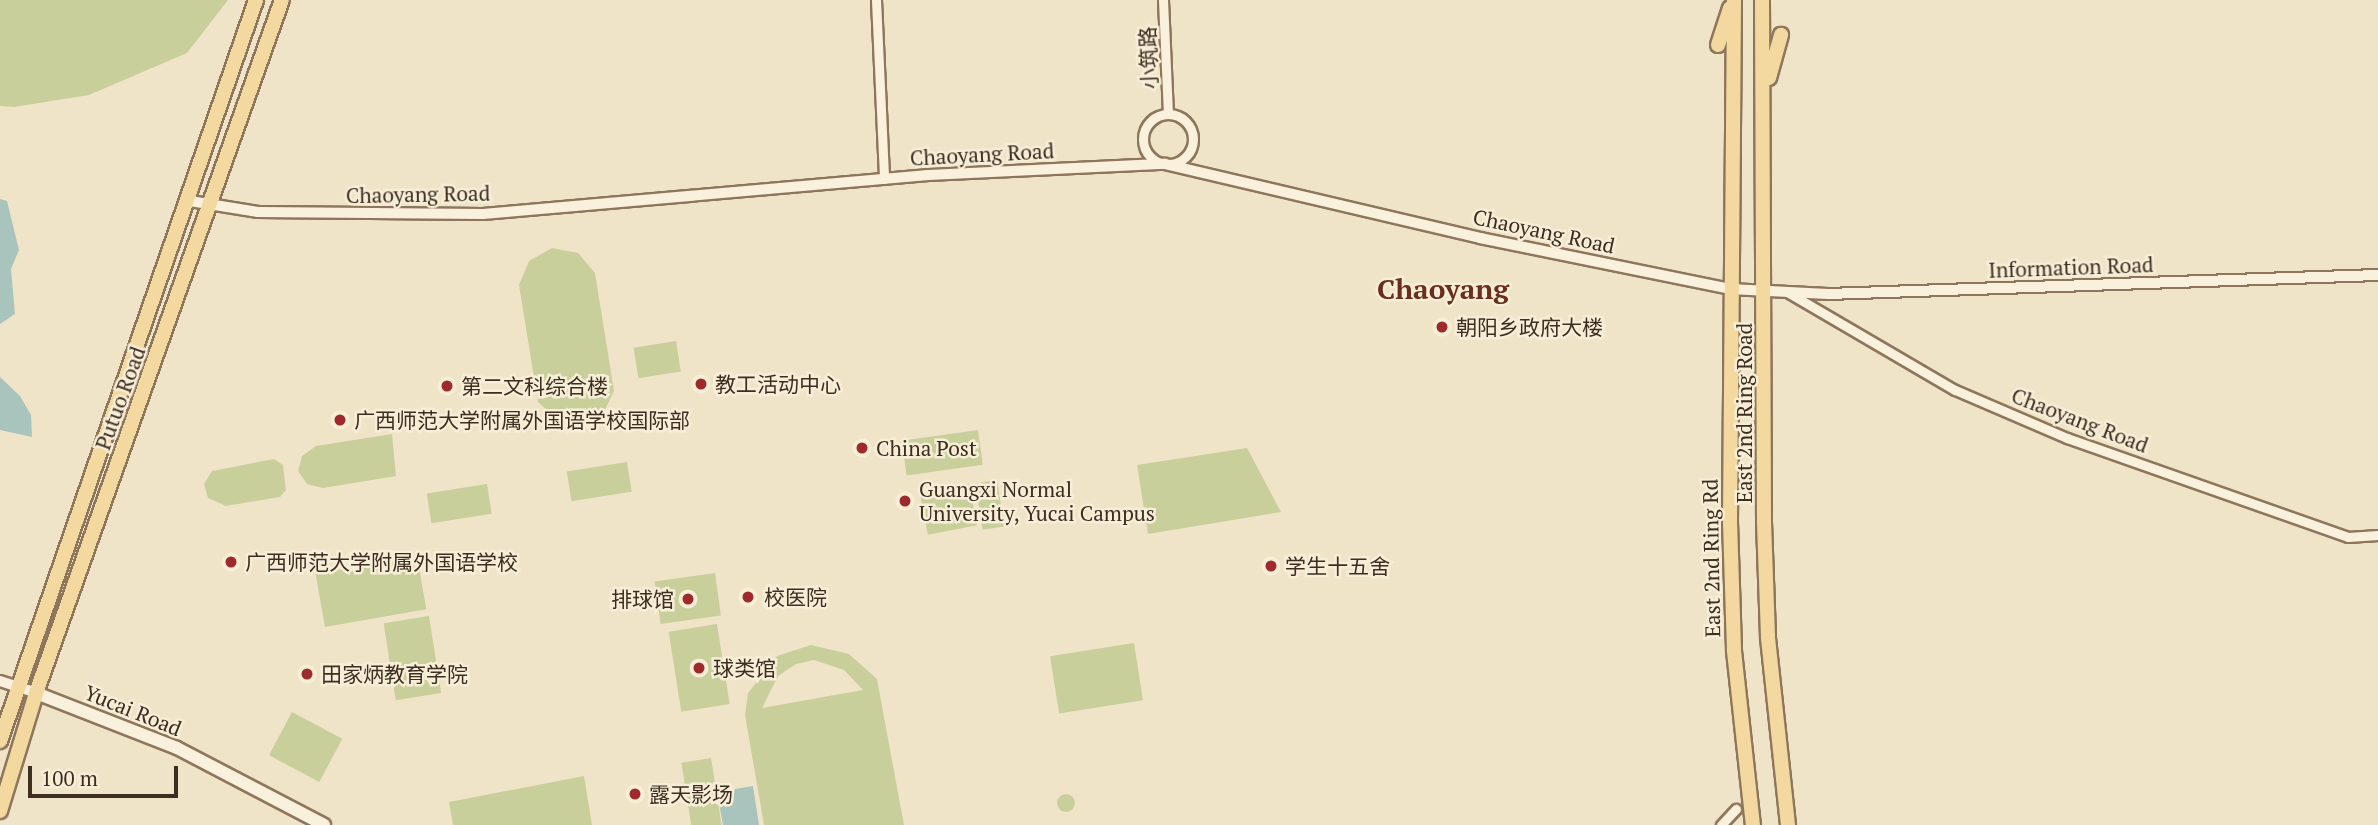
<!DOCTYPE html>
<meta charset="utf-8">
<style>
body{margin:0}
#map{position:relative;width:2378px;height:825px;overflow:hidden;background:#f0e4c8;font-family:"PT Serif","Noto Sans SC",serif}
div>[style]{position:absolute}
.green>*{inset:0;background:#c9cf9b;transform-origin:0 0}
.round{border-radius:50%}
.water>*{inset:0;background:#a9c4bc}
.roads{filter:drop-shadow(2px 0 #8d765c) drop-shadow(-2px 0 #8d765c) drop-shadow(0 2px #8d765c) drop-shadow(0 -2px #8d765c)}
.minor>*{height:9px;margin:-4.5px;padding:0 4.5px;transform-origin:4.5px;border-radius:4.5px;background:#faf1dc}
.minor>.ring{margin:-4.5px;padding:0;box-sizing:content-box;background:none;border:9px solid #faf1dc;border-radius:50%}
.tertiary>*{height:10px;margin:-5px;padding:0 5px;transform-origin:5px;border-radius:5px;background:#faf1dc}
.secondary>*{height:12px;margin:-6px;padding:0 6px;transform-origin:6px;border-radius:6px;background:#faf1dc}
.primary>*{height:14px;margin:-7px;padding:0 7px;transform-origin:7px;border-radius:7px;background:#f3d9a0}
.dots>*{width:19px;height:19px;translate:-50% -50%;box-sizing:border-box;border:4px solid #f7eed8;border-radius:50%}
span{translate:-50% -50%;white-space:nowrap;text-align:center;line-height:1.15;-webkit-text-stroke:5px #f7eed8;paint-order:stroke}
.street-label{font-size:21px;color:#3d2e20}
.poi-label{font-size:21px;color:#3d2e20}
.left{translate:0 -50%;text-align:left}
.right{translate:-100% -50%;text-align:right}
.district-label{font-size:28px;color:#6b2e1e;font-weight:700}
.scale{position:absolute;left:28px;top:766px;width:150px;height:32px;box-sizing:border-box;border:4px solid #3d2e20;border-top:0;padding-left:9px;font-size:21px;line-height:24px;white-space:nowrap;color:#3d2e20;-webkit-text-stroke:5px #f7eed8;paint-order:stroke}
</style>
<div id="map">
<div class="green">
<i style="clip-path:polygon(0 0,228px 0,187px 53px,89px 95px,14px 107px,0 106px)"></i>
<i style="clip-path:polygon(552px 248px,578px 253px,595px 273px,614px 391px,604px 412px,582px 423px,558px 420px,538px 402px,519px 285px,529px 261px)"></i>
<i style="left:676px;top:341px;width:31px;height:43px;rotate:81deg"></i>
<i style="left:978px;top:430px;width:35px;height:77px;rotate:82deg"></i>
<i style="clip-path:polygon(392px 434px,396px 476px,323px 488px,307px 484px,298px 471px,302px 456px,316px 446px)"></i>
<i style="clip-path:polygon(1247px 448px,1281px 512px,1148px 534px,1137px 465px)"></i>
<i style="clip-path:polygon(274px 459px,283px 465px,286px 490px,280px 497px,226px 506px,208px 498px,204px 484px,212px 471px)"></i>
<i style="left:627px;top:462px;width:30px;height:61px;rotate:81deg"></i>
<i style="left:997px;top:480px;width:47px;height:22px;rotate:81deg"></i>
<i style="left:487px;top:484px;width:30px;height:61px;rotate:81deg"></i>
<i style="left:969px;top:484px;width:42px;height:50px;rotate:79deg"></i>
<i style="left:417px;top:556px;width:54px;height:103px;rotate:80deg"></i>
<i style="left:715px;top:573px;width:43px;height:61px;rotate:82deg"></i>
<i style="left:429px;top:616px;width:78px;height:46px;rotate:81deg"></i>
<i style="left:717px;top:624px;width:81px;height:49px;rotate:81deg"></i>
<i style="left:1134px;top:643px;width:58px;height:85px;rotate:81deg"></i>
<i style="clip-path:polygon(evenodd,811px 645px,849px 654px,877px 679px,904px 825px,764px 825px,745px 715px,748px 693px,777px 656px,811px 645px,814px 660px,844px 670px,863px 690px,762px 708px,778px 676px,796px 664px,814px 660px)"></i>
<i style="left:292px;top:712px;width:57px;height:49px;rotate:28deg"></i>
<i style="left:711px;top:758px;width:68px;height:30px;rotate:81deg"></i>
<i style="clip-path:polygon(584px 776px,592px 825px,453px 825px,449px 802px)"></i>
<i class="round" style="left:1057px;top:794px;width:18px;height:18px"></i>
</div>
<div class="water">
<i style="clip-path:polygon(0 199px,7px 201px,19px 250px,11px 269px,15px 314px,0 324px)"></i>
<i style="clip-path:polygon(0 377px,20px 396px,31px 415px,32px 437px,0 430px)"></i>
<i style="clip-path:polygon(753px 786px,759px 825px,723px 825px,717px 792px)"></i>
</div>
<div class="roads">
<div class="minor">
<i style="left:876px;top:0;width:179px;rotate:87.4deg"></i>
<i style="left:1163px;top:0;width:114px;rotate:87.5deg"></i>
<i class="ring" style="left:1143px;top:114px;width:41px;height:41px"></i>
<i style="left:1787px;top:292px;width:194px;rotate:30.3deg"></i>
<i style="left:1955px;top:390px;width:122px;rotate:23.2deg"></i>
<i style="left:2067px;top:438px;width:298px;rotate:19.4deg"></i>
<i style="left:2348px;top:537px;width:30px;rotate:-4deg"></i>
<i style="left:1721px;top:825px;width:22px;rotate:-47deg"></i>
</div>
<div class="tertiary">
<i style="left:190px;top:201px;width:69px;rotate:9.2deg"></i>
<i style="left:258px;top:212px;width:225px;rotate:0.5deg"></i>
<i style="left:483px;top:214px;width:447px;rotate:-5deg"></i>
<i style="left:928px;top:175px;width:237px;rotate:-2.7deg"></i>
<i style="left:1165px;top:164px;width:324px;rotate:13.2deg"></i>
<i style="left:1480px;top:238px;width:255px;rotate:11.5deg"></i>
<i style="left:1730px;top:289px;width:98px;rotate:2.9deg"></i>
<i style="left:1828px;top:294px;width:550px;rotate:-1.98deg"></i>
<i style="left:0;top:681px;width:38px;rotate:18deg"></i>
</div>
<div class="secondary">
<i style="left:36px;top:693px;width:151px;rotate:21.3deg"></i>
<i style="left:177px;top:748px;width:166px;rotate:27.6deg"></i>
</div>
<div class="primary">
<i style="left:1734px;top:0;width:522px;rotate:90.44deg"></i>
<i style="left:1730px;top:522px;width:129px;rotate:88.2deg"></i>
<i style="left:1734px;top:651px;width:175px;rotate:83.8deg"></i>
<i style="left:1762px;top:0;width:522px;rotate:89.78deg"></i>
<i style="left:1764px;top:522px;width:116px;rotate:88deg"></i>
<i style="left:1768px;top:638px;width:188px;rotate:83.9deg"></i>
<i style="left:1718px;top:45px;width:39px;rotate:-72deg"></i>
<i style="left:1769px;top:78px;width:45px;rotate:-74.4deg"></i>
<i style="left:0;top:741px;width:784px;rotate:-70.94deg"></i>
<i style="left:0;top:811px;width:123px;rotate:-73deg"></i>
<i style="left:36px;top:693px;width:735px;rotate:-70.46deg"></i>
</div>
</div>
<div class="dots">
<i style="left:1442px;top:327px;background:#9e2a2b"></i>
<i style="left:701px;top:384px;background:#9e2a2b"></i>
<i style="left:447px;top:386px;background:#9e2a2b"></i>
<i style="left:340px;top:420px;background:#9e2a2b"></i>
<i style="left:862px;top:448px;background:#9e2a2b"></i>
<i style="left:905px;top:501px;background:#9e2a2b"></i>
<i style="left:231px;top:562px;background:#9e2a2b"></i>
<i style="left:1271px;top:566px;background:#9e2a2b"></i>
<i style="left:748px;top:597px;background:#9e2a2b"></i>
<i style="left:688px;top:599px;background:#9e2a2b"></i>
<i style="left:699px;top:668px;background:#9e2a2b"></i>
<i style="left:307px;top:674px;background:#9e2a2b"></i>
<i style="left:635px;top:794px;background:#9e2a2b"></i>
</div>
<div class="street-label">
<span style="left:1148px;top:58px;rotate:-92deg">小筑路</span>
<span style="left:982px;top:154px;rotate:-3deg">Chaoyang Road</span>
<span style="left:418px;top:194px;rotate:-1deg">Chaoyang Road</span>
<span style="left:1544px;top:231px;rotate:12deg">Chaoyang Road</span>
<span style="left:2071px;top:267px;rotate:-2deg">Information Road</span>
<span style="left:120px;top:398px;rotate:-70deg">Putuo Road</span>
<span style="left:1744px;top:413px;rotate:-90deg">East 2nd Ring Road</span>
<span style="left:2080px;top:420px;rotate:21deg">Chaoyang Road</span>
<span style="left:1711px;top:558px;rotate:-91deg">East 2nd Ring Rd</span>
<span style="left:133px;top:710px;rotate:22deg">Yucai Road</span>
</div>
<div class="poi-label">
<span class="left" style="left:1456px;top:327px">朝阳乡政府大楼</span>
<span class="left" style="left:715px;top:384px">教工活动中心</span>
<span class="left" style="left:461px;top:386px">第二文科综合楼</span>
<span class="left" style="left:354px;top:420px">广西师范大学附属外国语学校国际部</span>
<span class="left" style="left:876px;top:448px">China Post</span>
<span class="left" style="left:919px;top:501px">Guangxi Normal<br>University, Yucai Campus</span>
<span class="left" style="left:245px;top:562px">广西师范大学附属外国语学校</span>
<span class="left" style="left:1285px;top:566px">学生十五舍</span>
<span class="left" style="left:764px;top:597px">校医院</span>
<span class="right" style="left:674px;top:599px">排球馆</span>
<span class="left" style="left:713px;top:668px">球类馆</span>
<span class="left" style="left:321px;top:674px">田家炳教育学院</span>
<span class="left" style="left:649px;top:794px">露天影场</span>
</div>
<div class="district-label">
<span style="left:1443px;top:289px">Chaoyang</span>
</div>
<div class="scale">100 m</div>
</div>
